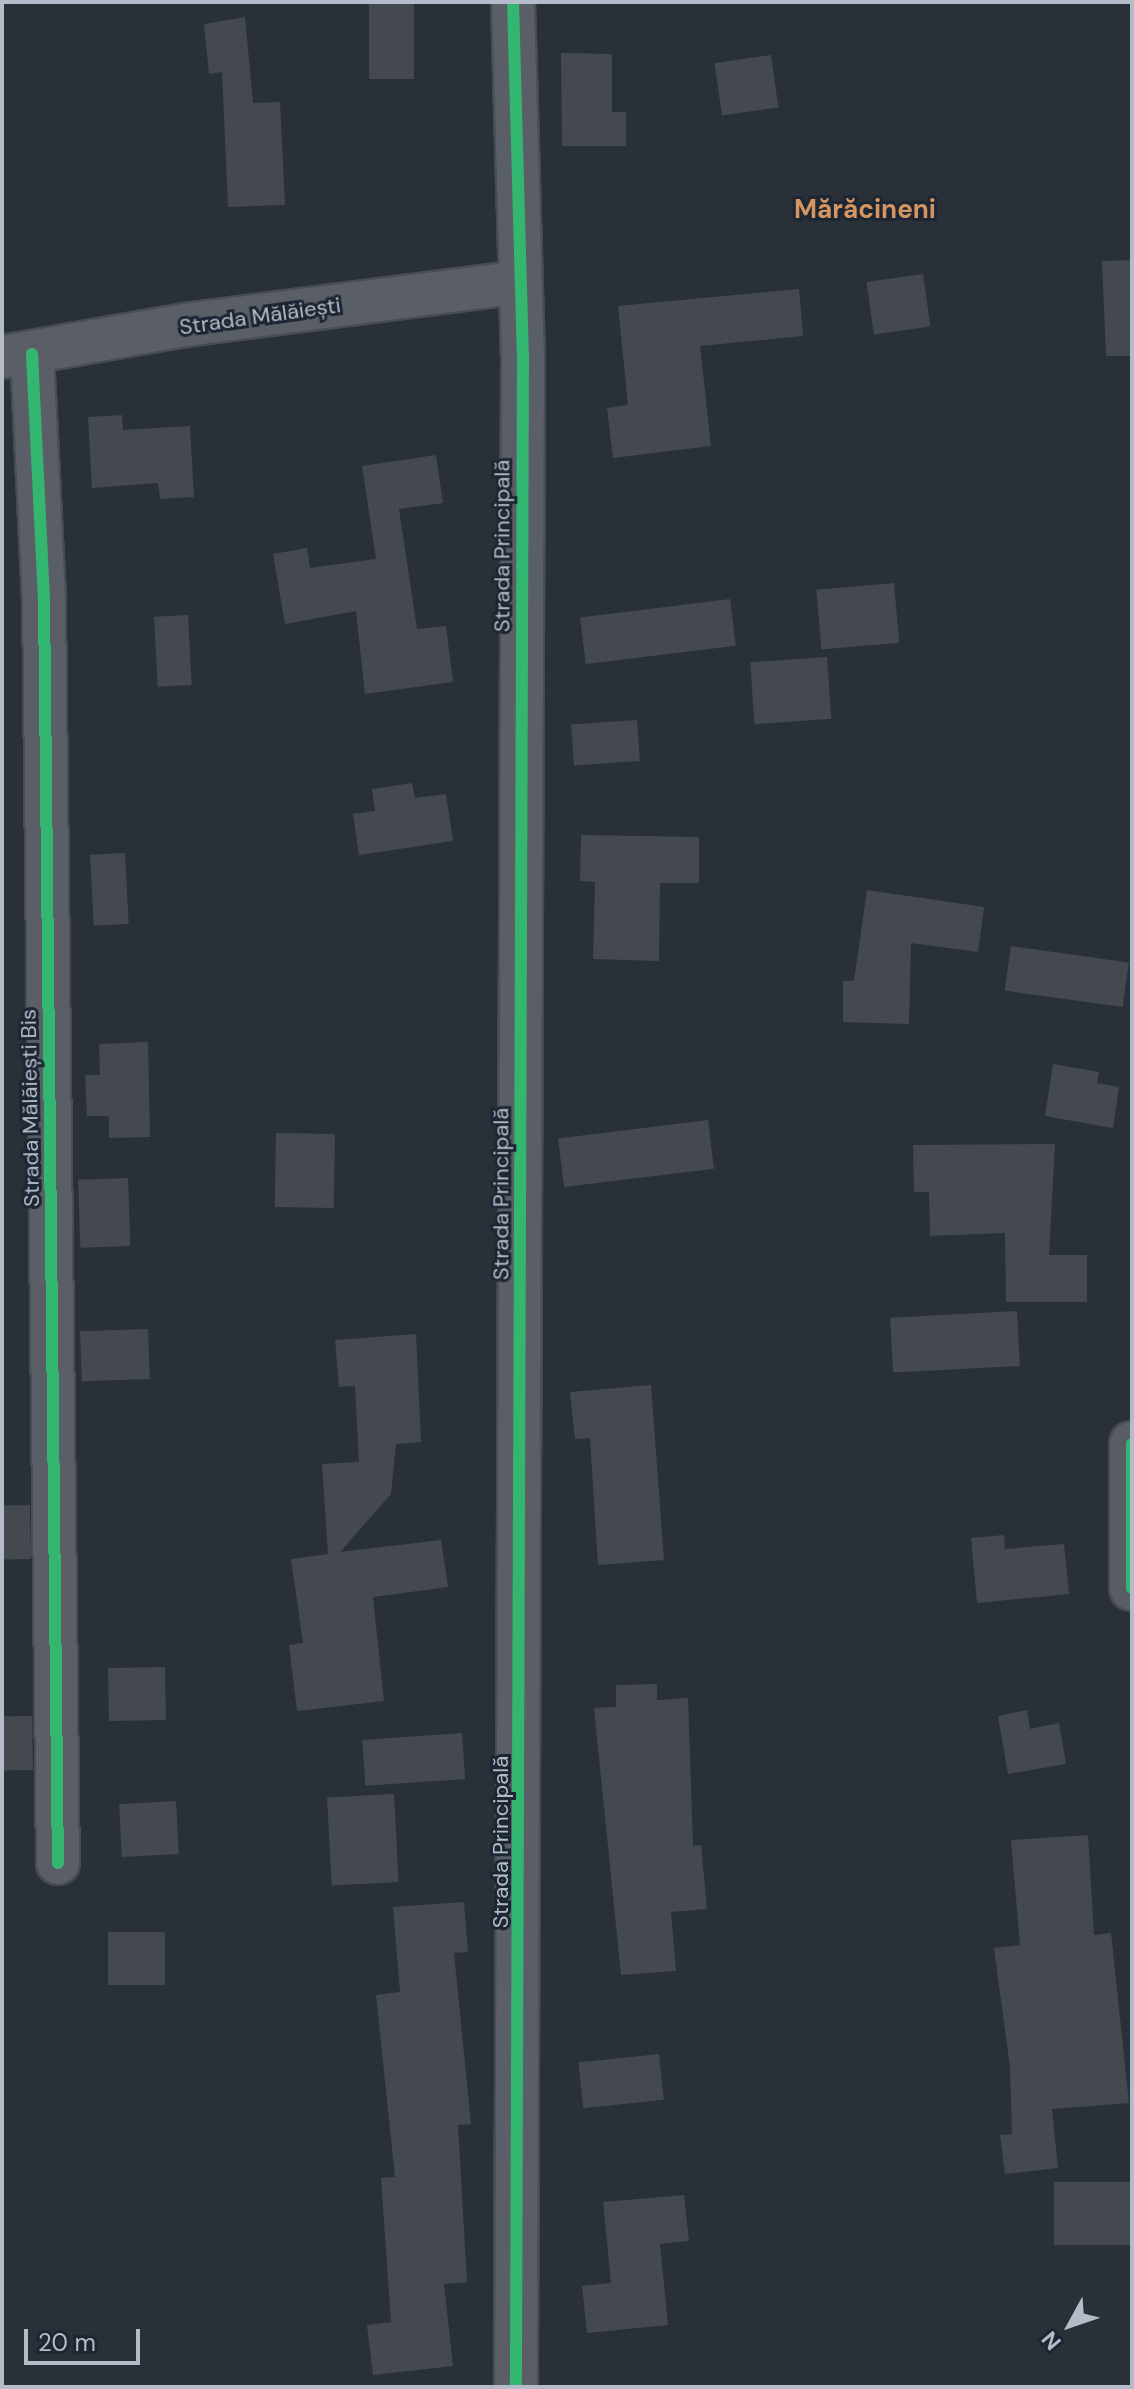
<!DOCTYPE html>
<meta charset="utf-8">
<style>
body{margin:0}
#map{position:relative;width:1134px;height:2389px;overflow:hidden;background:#2a3038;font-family:"DM Sans",sans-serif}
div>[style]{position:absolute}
.building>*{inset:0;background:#444950;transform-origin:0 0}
.roads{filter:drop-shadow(2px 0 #484c53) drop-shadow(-2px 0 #484c53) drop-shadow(0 2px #484c53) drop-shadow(0 -2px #484c53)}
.street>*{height:42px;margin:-21px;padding:0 21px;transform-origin:21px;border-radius:21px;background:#5a5e66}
.secondary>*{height:44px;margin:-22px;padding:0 22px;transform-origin:22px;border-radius:22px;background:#595d64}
.cycleway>*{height:12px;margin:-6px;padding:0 6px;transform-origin:6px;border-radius:6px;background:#33b770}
span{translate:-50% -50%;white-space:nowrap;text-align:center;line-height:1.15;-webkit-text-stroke:6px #1d2633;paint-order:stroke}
.street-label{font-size:22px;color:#b4bcc9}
.quarter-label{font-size:26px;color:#d59563;font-weight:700}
.frame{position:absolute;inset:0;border:4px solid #b4bcc9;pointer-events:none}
.north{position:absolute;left:1030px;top:2285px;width:80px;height:80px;-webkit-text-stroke:6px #1d2633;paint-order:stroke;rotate:230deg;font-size:22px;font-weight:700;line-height:32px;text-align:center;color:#b4bcc9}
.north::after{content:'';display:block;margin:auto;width:28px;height:36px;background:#b4bcc9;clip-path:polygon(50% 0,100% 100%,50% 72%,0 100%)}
.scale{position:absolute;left:24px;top:2329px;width:116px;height:36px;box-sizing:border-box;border:4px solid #b4bcc9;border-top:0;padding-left:10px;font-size:24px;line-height:28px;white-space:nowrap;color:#b4bcc9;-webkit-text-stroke:6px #1d2633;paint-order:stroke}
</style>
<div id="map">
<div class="building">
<i style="left:369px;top:2px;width:45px;height:77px"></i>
<i style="clip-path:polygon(245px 17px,253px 103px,280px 102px,285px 205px,228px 207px,222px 72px,209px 74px,204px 24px)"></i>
<i style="clip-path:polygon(561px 53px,612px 54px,612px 112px,626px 112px,626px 146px,562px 146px)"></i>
<i style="left:771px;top:55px;width:53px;height:57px;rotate:82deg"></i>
<i style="clip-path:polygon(1132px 260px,1132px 356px,1106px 356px,1102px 261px)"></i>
<i style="left:923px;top:274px;width:53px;height:57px;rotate:82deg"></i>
<i style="clip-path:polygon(799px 289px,803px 336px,700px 346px,711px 446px,613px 458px,607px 408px,628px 405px,618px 306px)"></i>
<i style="clip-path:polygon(122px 415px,123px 430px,190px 426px,194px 497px,160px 499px,158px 483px,92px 488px,88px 417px)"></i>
<i style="clip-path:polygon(436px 455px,443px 503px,399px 509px,417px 629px,446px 626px,453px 682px,365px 694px,356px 611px,285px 624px,273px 554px,307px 548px,310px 568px,376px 559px,362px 466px)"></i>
<i style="left:894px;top:583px;width:60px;height:78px;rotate:85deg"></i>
<i style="left:730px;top:599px;width:47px;height:151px;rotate:83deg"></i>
<i style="left:188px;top:615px;width:70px;height:34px;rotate:87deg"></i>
<i style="left:827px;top:657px;width:62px;height:77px;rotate:86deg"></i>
<i style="left:637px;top:720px;width:41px;height:66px;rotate:86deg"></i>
<i style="clip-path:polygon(412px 783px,415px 798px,446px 794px,453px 841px,359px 855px,353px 814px,375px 811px,372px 789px)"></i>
<i style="clip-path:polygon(581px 835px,699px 837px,699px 883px,660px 883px,659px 961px,593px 959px,595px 882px,580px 881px)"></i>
<i style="left:125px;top:853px;width:71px;height:35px;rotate:87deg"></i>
<i style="clip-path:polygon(867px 890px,984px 907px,978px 952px,911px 943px,909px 1024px,843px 1022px,843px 981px,854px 981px)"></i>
<i style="left:1011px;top:946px;width:119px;height:45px;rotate:8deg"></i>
<i style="clip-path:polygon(148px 1042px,150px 1137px,109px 1138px,109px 1116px,87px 1116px,85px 1075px,100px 1075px,99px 1044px)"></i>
<i style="clip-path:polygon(1053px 1064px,1099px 1072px,1097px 1083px,1119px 1087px,1113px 1128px,1045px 1116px)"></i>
<i style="left:708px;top:1120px;width:49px;height:151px;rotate:83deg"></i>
<i style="left:276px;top:1133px;width:59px;height:74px;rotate:1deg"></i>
<i style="clip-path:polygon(1055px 1144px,1049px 1255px,1087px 1255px,1087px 1302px,1006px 1302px,1005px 1233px,930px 1236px,929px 1192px,914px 1192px,913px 1145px)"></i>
<i style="left:128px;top:1178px;width:68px;height:50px;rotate:88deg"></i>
<i style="left:1017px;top:1311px;width:55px;height:127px;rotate:87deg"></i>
<i style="left:148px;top:1329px;width:50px;height:68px;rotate:88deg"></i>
<i style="clip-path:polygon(416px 1334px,421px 1442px,396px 1444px,391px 1494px,340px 1552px,441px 1540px,448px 1587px,373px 1597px,384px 1701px,297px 1711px,289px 1645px,303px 1643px,291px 1559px,328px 1554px,322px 1464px,359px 1462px,355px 1386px,339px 1387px,335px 1340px)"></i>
<i style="clip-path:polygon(651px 1385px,664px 1560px,598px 1565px,590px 1438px,575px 1439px,570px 1392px)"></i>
<i style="left:30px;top:1505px;width:54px;height:27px;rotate:89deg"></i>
<i style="clip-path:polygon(1004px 1535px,1005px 1549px,1064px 1544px,1069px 1594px,977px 1603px,971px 1538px)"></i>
<i style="left:165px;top:1667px;width:53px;height:57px;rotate:89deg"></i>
<i style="clip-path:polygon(657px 1684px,657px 1700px,688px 1698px,693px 1846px,701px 1845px,707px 1909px,671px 1912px,676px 1971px,621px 1975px,594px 1708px,616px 1707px,616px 1685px)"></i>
<i style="clip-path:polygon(1027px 1710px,1030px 1729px,1059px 1723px,1066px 1764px,1008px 1774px,998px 1716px)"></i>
<i style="left:32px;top:1716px;width:54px;height:30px;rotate:89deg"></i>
<i style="left:462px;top:1733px;width:46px;height:100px;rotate:86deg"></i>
<i style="left:394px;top:1794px;width:88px;height:67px;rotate:87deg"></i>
<i style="left:176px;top:1801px;width:53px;height:57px;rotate:87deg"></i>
<i style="clip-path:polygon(1088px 1835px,1094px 1935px,1111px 1933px,1129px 2103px,1052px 2109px,1058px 2168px,1005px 2174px,1000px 2135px,1012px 2134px,1010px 2067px,994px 1948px,1020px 1945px,1011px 1840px)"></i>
<i style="clip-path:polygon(464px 1902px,468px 1952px,454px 1953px,471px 2124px,458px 2125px,467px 2282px,444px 2284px,453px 2366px,373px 2375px,367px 2325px,391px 2322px,381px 2178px,395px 2177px,376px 1995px,400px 1992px,393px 1907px)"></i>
<i style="left:108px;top:1932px;width:57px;height:53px"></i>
<i style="left:659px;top:2054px;width:46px;height:81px;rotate:84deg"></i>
<i style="left:1132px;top:2182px;width:63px;height:78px;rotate:90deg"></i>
<i style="clip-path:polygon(684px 2195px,689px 2241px,660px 2244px,668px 2325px,587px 2333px,582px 2286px,611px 2283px,603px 2202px)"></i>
</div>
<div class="roads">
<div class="street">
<i style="left:513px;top:2px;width:353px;rotate:88.4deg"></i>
<i style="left:523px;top:355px;width:2032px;rotate:90.2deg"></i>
<i style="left:32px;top:354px;width:244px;rotate:87.2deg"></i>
<i style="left:44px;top:598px;width:1265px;rotate:89.37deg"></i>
<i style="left:2px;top:357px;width:186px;rotate:-9.9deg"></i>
<i style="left:185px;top:325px;width:337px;rotate:-7.3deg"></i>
</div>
<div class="secondary">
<i style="left:1132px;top:1444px;width:144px;rotate:90deg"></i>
</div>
</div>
<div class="cycleway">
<i style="left:513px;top:2px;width:353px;rotate:88.4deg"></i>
<i style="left:523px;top:355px;width:2032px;rotate:90.2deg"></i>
<i style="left:32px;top:354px;width:244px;rotate:87.2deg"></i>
<i style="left:44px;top:598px;width:1265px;rotate:89.37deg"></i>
<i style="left:1132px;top:1444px;width:144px;rotate:90deg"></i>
</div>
<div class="street-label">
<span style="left:260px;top:316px;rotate:-8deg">Strada Mălăiești</span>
<span style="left:502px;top:546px;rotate:-90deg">Strada Principală</span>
<span style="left:30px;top:1108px;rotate:-91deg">Strada Mălăiești Bis</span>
<span style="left:501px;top:1194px;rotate:-90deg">Strada Principală</span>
<span style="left:501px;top:1842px;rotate:-90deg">Strada Principală</span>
</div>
<div class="quarter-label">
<span style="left:865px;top:210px">Mărăcineni</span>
</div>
<div class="frame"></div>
<div class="north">N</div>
<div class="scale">20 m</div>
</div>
